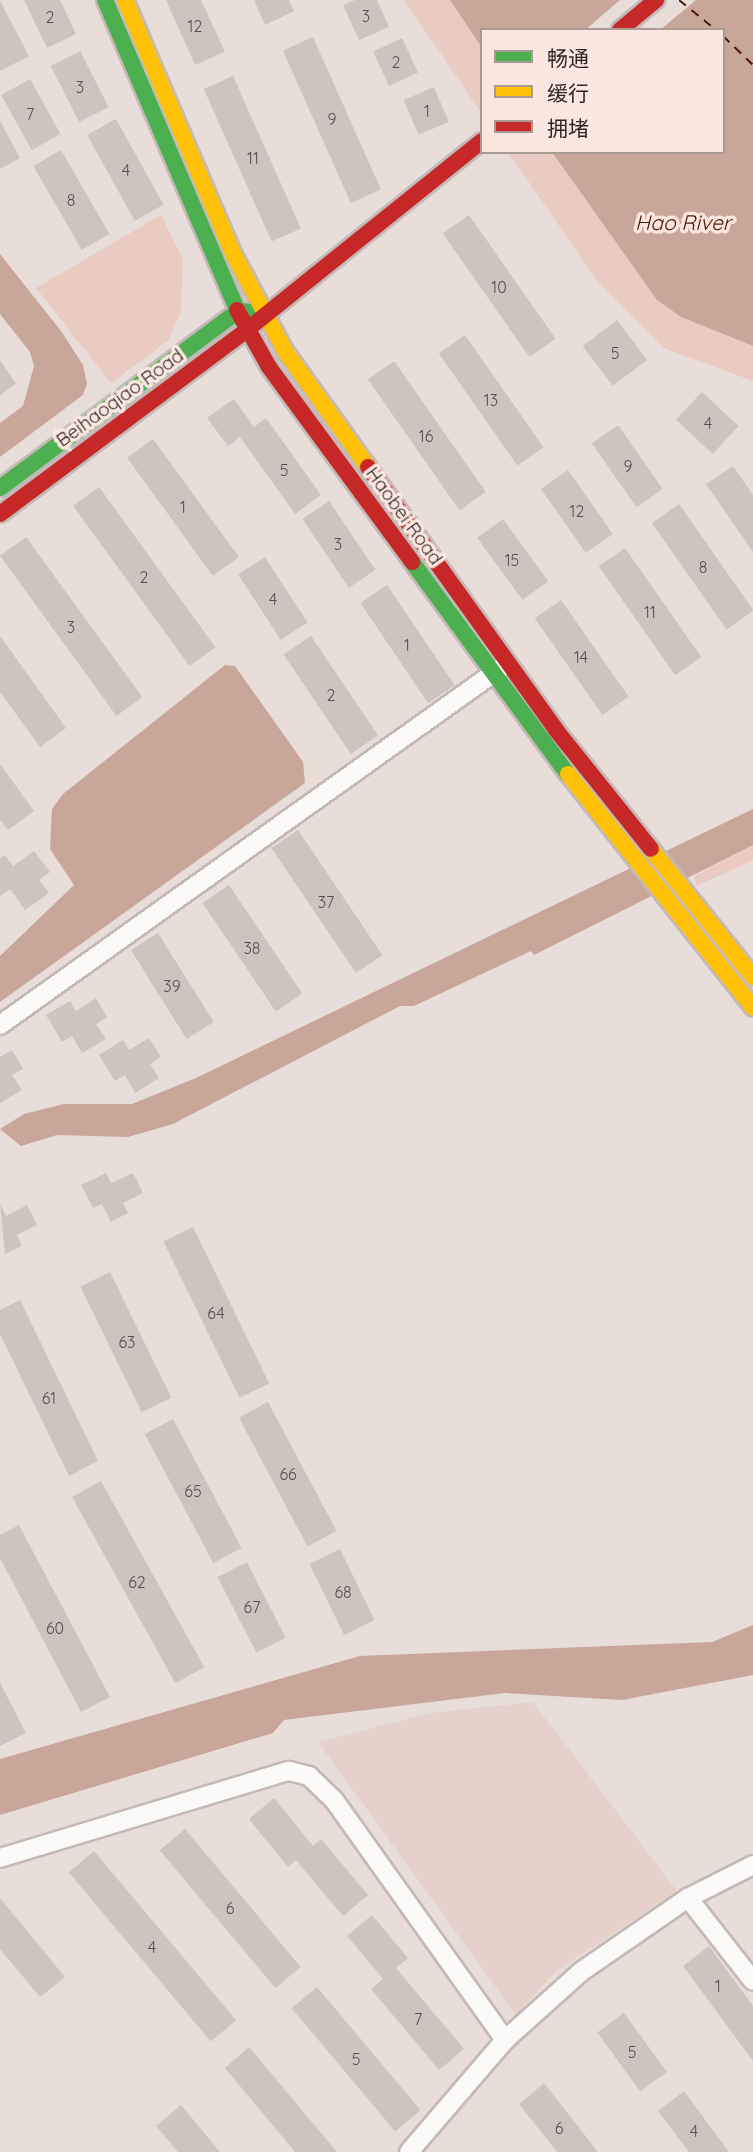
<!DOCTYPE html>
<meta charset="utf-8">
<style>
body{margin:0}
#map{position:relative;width:753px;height:2152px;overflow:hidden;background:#e8ddd9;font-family:Quicksand,"Noto Sans SC",sans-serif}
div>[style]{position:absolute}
.built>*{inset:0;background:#e5d1ca}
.green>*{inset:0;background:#e9cbc1}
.water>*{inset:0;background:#c8a699}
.pier>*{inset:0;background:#e8ddd9}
.ferry>*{height:2px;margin-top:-1px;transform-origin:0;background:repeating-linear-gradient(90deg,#4f1702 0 9px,transparent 0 16px)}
.building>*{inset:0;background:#cdc4c0;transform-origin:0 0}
.roads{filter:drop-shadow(2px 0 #c3bab7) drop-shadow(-2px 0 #c3bab7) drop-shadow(0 2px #c3bab7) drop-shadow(0 -2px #c3bab7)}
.street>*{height:18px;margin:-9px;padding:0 9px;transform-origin:9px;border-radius:9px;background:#fcfaf9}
.fast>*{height:16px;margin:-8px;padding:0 8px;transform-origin:8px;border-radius:8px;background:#4caf50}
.slow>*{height:16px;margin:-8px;padding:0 8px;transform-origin:8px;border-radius:8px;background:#ffc107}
.jam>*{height:16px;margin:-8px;padding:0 8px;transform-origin:8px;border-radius:8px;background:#c62828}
span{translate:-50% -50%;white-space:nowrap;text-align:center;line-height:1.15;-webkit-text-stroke:7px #fbe7e0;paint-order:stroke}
.number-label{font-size:16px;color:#574f4c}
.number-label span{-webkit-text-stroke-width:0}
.street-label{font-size:19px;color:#2d2623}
.water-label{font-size:21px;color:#4f1702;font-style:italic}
.legend{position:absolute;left:480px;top:28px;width:245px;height:126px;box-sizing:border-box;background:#fbe7e0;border:2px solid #a99a94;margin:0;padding:9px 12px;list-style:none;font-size:21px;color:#2d2623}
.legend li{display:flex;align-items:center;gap:14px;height:35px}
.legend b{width:35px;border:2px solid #a99a94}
</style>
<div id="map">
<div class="built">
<i style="clip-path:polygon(533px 1702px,677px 1891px,555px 1972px,516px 2015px,318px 1742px,431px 1713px)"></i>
</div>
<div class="green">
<i style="clip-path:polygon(404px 0,450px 0,482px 48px,482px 114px)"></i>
<i style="clip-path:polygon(508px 152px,552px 152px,657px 300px,681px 317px,753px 346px,753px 381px,664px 348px,598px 282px)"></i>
<i style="clip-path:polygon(161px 215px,183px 260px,181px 311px,169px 340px,111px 383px,36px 288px)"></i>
<i style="clip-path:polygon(753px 845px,753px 860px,697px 886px,694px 876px)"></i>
</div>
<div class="water">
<i style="clip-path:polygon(450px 0,753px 0,753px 346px,681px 317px,657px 300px,552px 152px,723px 152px,723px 30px,482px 30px,482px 48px)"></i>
<i style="clip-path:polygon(0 254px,61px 331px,83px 365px,87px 384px,83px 395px,0 457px,0 423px,23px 406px,34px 366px,30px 352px,0 314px)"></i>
<i style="clip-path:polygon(225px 665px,235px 666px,303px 762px,305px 783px,0 1002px,0 956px,74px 885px,50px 849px,52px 809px,63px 794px)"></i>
<i style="clip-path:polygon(753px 809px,753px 845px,534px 955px,531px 951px,414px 1006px,400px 1006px,173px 1124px,128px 1137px,57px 1135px,21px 1146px,0 1129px,24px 1114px,64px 1104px,132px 1104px,196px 1078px)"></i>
<i style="clip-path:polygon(753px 1625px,753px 1675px,622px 1700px,505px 1693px,284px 1720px,273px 1733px,0 1815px,0 1759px,360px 1656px,712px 1642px)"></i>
</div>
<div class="pier">
<i style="clip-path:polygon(620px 0,696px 0,660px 30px,585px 30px)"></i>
</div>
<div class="ferry">
<i style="left:679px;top:0;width:48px;rotate:39deg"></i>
<i style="left:723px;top:36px;width:42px;rotate:44deg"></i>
</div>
<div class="building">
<i style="clip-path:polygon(24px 0,60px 0,76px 34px,47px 48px)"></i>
<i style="clip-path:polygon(166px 0,201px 0,225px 52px,195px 65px)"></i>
<i style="clip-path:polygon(254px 0,289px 0,294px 11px,265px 25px)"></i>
<i style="clip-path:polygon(355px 0,377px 0,389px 27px,359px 40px,343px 5px)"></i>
<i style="clip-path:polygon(0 1px,29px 56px,0 71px)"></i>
<i style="left:313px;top:37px;width:167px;height:33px;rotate:66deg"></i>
<i style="left:402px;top:38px;width:38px;height:32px;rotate:65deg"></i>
<i style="left:80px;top:51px;width:63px;height:33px;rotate:63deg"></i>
<i style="left:233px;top:76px;width:167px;height:32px;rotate:66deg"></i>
<i style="left:30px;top:79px;width:63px;height:33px;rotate:61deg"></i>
<i style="left:434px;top:87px;width:38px;height:33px;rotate:67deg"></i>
<i style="left:116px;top:119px;width:98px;height:33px;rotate:61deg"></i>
<i style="clip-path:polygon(0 121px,20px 158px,0 169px)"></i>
<i style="left:61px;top:150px;width:97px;height:32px;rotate:60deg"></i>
<i style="left:469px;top:215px;width:151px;height:32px;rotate:55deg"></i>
<i style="left:617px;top:320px;width:50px;height:43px;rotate:53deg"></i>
<i style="left:465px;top:335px;width:137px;height:32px;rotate:55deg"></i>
<i style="clip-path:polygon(0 360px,16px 384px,0 395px)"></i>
<i style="left:394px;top:361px;width:160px;height:32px;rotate:55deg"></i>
<i style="left:702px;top:392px;width:50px;height:38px;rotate:43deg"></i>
<i style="clip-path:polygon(234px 399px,254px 427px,266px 418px,321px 495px,295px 514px,240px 437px,228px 446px,207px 418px)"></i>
<i style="left:618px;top:425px;width:78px;height:32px;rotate:55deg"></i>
<i style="left:153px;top:439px;width:146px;height:32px;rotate:54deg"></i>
<i style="clip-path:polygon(733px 466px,753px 495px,753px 552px,706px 484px)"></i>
<i style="left:568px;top:470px;width:78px;height:33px;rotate:55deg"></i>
<i style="left:99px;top:487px;width:198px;height:32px;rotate:54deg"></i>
<i style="left:329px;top:501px;width:83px;height:32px;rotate:56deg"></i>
<i style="left:679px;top:504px;width:130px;height:33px;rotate:55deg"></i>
<i style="left:503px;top:519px;width:77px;height:32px;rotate:54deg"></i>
<i style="left:26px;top:537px;width:198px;height:32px;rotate:54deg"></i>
<i style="left:625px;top:548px;width:133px;height:32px;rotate:55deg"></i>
<i style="left:265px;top:557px;width:78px;height:32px;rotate:57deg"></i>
<i style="left:387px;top:585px;width:121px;height:32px;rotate:56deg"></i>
<i style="left:561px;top:600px;width:118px;height:32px;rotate:55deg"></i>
<i style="clip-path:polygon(0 636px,66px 728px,40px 747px,0 692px)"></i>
<i style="left:311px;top:636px;width:120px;height:33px;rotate:56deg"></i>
<i style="clip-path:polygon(0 764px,34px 811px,8px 830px,0 820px)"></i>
<i style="left:298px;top:830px;width:151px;height:32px;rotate:56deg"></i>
<i style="clip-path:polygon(34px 851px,50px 872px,39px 880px,49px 893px,25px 910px,10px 889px,0 896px,0 858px,5px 855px,13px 866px)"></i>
<i style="left:229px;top:885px;width:131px;height:32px;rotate:56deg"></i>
<i style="left:158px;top:933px;width:105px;height:32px;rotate:58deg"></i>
<i style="clip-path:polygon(96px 998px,107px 1017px,96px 1024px,106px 1039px,82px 1053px,72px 1036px,62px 1042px,46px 1015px,70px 1001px,76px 1011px)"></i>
<i style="clip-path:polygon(149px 1038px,161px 1057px,150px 1064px,159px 1078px,135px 1093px,125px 1075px,115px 1081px,99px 1055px,123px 1040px,129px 1050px)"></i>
<i style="clip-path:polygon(12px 1050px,23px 1069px,12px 1075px,22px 1090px,0 1103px,0 1057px)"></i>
<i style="clip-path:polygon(106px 1173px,111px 1183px,133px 1173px,143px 1193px,123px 1203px,128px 1213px,111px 1222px,102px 1204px,93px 1208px,81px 1185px)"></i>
<i style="clip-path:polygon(0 1204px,6px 1216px,27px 1205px,37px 1225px,17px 1235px,22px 1246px,5px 1254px)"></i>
<i style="left:193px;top:1227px;width:174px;height:33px;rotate:64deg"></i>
<i style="left:110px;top:1272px;width:140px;height:33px;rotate:64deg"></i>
<i style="clip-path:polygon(20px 1300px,98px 1461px,69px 1476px,0 1334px,0 1310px)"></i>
<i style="left:268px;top:1402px;width:146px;height:33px;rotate:62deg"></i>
<i style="left:173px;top:1419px;width:146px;height:32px;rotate:62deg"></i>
<i style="left:101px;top:1481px;width:213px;height:33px;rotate:61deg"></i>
<i style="clip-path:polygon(19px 1525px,110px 1697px,81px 1712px,0 1558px,0 1535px)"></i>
<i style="left:340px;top:1549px;width:79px;height:34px;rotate:64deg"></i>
<i style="left:247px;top:1562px;width:85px;height:33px;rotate:63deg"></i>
<i style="clip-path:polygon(0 1683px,26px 1733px,0 1746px)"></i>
<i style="clip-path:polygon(274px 1798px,313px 1846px,321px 1839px,368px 1895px,343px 1916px,296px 1860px,288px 1867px,249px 1819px)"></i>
<i style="left:185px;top:1829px;width:180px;height:33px;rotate:50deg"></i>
<i style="left:94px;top:1851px;width:221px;height:33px;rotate:50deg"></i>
<i style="clip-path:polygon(0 1898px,65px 1977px,40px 1997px,0 1949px)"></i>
<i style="clip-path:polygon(372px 1915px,408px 1958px,396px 1968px,464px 2049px,439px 2070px,371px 1989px,383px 1979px,347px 1936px)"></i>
<i style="clip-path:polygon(709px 1946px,753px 2006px,753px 2061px,683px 1966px)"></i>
<i style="left:317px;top:1987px;width:161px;height:33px;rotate:50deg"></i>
<i style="left:624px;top:2013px;width:73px;height:33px;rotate:54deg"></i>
<i style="clip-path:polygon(249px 2047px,337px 2152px,295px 2152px,225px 2068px)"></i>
<i style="clip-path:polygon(544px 2083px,598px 2152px,557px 2152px,519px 2104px)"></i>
<i style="clip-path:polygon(684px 2091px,729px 2152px,689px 2152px,658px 2111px)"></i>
<i style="clip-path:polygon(181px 2105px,220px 2152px,178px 2152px,156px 2126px)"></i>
</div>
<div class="roads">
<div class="street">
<i style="left:0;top:1025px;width:617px;rotate:-35.49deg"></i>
<i style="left:0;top:1858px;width:302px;rotate:-16.8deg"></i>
<i style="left:289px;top:1771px;width:21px;rotate:14deg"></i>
<i style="left:309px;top:1776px;width:35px;rotate:44deg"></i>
<i style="left:334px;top:1800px;width:295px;rotate:54.5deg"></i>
<i style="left:688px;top:1898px;width:105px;rotate:51.9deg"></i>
<i style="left:409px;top:2152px;width:148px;rotate:-49.4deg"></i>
<i style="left:505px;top:2040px;width:103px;rotate:-41.9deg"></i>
<i style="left:582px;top:1971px;width:129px;rotate:-34.6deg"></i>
<i style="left:688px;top:1898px;width:73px;rotate:-26.9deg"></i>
</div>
<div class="fast">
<i style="left:105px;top:0;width:337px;rotate:66.9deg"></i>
<i style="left:0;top:488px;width:297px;rotate:-36.6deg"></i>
<i style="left:238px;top:311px;width:15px;rotate:4deg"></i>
<i style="left:412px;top:562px;width:263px;rotate:53.7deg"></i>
</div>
<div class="slow">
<i style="left:125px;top:0;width:277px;rotate:66.9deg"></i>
<i style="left:234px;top:255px;width:109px;rotate:62deg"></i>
<i style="left:285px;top:351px;width:143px;rotate:54.4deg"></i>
<i style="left:568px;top:774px;width:298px;rotate:51.6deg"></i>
<i style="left:651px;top:849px;width:164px;rotate:51.4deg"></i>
</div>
<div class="jam">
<i style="left:620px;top:30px;width:47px;rotate:-39.8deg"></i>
<i style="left:237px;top:310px;width:65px;rotate:60.7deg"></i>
<i style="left:269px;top:367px;width:242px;rotate:53.7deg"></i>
<i style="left:368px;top:467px;width:323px;rotate:54.4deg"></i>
<i style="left:556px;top:730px;width:152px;rotate:51.4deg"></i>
<i style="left:0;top:514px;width:309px;rotate:-36.7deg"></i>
<i style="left:248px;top:329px;width:300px;rotate:-38.8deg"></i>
</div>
</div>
<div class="number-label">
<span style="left:366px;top:16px">3</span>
<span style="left:50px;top:17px">2</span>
<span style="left:195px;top:26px">12</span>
<span style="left:396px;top:62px">2</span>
<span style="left:80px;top:87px">3</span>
<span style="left:427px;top:111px">1</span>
<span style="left:30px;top:114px">7</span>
<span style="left:332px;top:119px">9</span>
<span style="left:253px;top:158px">11</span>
<span style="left:126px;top:170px">4</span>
<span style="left:71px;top:200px">8</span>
<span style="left:499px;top:287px">10</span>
<span style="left:615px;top:353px">5</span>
<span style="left:491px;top:400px">13</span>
<span style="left:708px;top:423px">4</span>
<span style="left:426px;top:436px">16</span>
<span style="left:628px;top:466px">9</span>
<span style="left:284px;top:470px">5</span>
<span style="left:183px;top:507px">1</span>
<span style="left:577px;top:511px">12</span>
<span style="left:338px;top:544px">3</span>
<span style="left:512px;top:560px">15</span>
<span style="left:703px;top:567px">8</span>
<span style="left:144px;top:577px">2</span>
<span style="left:273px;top:599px">4</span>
<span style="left:650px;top:612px">11</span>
<span style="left:71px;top:627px">3</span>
<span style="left:407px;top:645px">1</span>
<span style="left:581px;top:657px">14</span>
<span style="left:331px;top:695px">2</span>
<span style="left:326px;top:902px">37</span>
<span style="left:252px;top:948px">38</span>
<span style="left:172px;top:986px">39</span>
<span style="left:216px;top:1313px">64</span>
<span style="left:127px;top:1342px">63</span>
<span style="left:49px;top:1398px">61</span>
<span style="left:288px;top:1474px">66</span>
<span style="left:193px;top:1491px">65</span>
<span style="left:137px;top:1582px">62</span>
<span style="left:343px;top:1592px">68</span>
<span style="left:252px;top:1607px">67</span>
<span style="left:55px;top:1628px">60</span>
<span style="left:230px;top:1908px">6</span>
<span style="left:152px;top:1947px">4</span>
<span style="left:718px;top:1986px">1</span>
<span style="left:418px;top:2019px">7</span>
<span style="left:632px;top:2052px">5</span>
<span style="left:356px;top:2059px">5</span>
<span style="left:559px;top:2128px">6</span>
<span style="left:694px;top:2131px">4</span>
</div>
<div class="street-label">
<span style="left:120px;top:398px;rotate:-36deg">Beihaoqiao Road</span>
<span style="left:404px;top:516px;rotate:54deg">Haobei Road</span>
</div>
<div class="water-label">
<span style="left:683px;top:222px">Hao River</span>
</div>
<ul class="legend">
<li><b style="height:9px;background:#4caf50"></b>畅通</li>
<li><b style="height:9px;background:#ffc107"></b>缓行</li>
<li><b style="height:9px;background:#c62828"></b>拥堵</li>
</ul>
</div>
